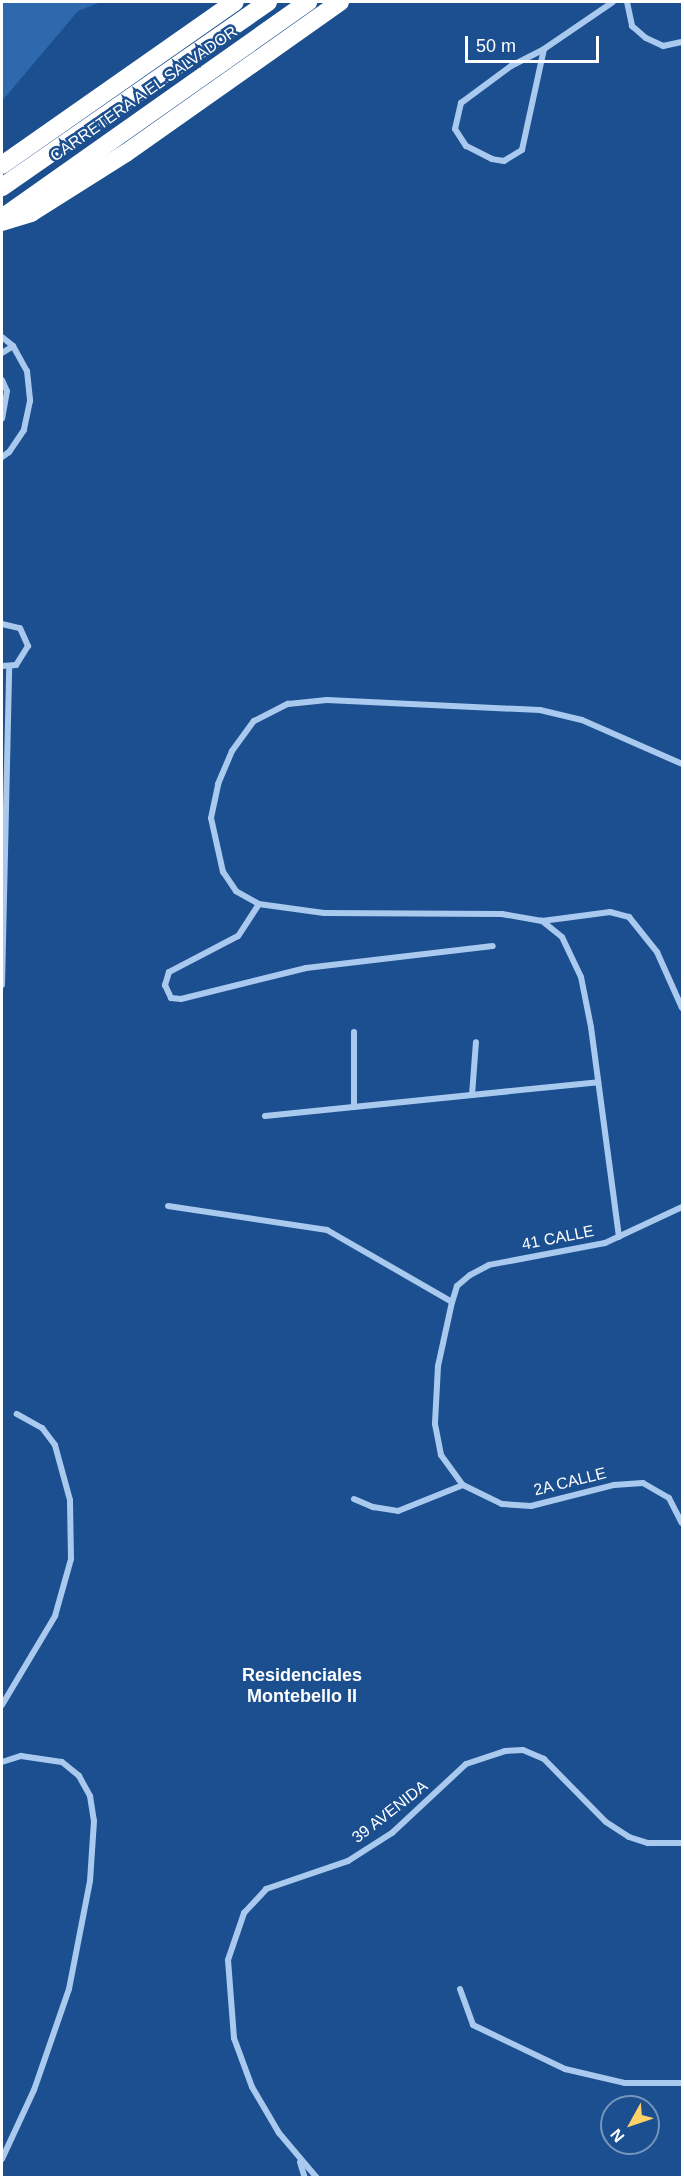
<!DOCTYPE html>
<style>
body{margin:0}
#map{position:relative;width:684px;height:2179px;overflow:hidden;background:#1b4f8f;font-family:Arial,sans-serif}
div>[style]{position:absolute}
.green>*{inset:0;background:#2e69ad}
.street>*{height:6px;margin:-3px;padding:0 3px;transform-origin:3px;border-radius:3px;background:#a9c9ee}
.highway>*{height:18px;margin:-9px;padding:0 9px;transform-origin:9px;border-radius:9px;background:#fff}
span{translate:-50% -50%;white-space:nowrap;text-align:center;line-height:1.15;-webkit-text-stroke:5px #1b4f8f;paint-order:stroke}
.street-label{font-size:16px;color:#fff}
.neighbourhood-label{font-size:18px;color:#fff;font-weight:700}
.frame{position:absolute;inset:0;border:3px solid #fff;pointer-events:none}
.north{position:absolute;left:600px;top:2095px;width:60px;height:60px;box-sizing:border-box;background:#1b4f8f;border:2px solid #7695bc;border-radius:50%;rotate:230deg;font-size:16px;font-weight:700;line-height:24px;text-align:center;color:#fff}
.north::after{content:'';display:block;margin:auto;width:21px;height:27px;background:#ffd166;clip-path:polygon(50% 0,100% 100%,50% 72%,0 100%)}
.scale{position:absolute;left:465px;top:36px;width:134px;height:27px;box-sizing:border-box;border:3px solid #fff;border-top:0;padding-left:8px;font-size:18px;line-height:21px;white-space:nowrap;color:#fff;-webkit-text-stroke:4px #1b4f8f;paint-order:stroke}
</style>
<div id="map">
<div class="green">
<i style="clip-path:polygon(2px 2px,101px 2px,78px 11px,2px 101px)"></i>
</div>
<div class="street">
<i style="left:627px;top:2px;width:25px;rotate:78deg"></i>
<i style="left:632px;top:26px;width:18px;rotate:41deg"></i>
<i style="left:646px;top:38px;width:19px;rotate:25deg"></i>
<i style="left:663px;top:46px;width:19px;rotate:-12deg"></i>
<i style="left:544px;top:49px;width:103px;rotate:102.3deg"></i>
<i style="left:522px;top:150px;width:21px;rotate:149deg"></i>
<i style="left:504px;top:161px;width:12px;rotate:-171deg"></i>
<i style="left:492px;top:159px;width:29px;rotate:-153deg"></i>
<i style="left:466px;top:146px;width:20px;rotate:-123deg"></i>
<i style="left:455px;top:129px;width:27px;rotate:-77deg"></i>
<i style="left:461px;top:103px;width:62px;rotate:-36.5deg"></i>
<i style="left:511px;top:66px;width:37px;rotate:-27deg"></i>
<i style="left:544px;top:49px;width:83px;rotate:-34.3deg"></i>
<i style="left:2px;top:337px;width:14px;rotate:39deg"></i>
<i style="left:13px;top:346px;width:29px;rotate:61deg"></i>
<i style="left:27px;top:371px;width:30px;rotate:84deg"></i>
<i style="left:30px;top:401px;width:30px;rotate:102deg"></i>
<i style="left:24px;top:430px;width:27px;rotate:124deg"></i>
<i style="left:9px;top:452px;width:9px;rotate:144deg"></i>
<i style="left:2px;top:353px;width:13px;rotate:-32deg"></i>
<i style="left:2px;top:380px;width:12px;rotate:66deg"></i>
<i style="left:7px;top:391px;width:28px;rotate:100deg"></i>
<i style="left:2px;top:624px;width:18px;rotate:13deg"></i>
<i style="left:20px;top:628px;width:20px;rotate:66deg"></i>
<i style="left:28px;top:646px;width:22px;rotate:122deg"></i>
<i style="left:16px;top:665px;width:14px;rotate:176deg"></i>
<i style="left:259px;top:904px;width:38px;rotate:123deg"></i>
<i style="left:238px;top:936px;width:78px;rotate:152.4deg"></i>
<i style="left:169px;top:972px;width:14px;rotate:107deg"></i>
<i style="left:165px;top:985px;width:14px;rotate:65deg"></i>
<i style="left:171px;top:998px;width:10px;rotate:6deg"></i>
<i style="left:181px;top:999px;width:129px;rotate:-13.9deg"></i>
<i style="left:306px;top:968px;width:188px;rotate:-6.7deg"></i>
<i style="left:542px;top:921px;width:69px;rotate:-7.5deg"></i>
<i style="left:610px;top:912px;width:20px;rotate:15deg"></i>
<i style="left:629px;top:917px;width:45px;rotate:51.3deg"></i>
<i style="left:657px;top:952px;width:61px;rotate:65.9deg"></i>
<i style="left:2px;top:985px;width:318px;rotate:-88.7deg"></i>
<i style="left:472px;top:1095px;width:53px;rotate:-85.7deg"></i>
<i style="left:354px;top:1107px;width:75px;rotate:-90deg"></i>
<i style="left:265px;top:1116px;width:335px;rotate:-5.8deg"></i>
<i style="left:168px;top:1206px;width:161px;rotate:8.6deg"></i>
<i style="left:327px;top:1230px;width:144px;rotate:29.9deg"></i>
<i style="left:682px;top:1207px;width:85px;rotate:154.9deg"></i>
<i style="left:605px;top:1243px;width:118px;rotate:169.3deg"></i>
<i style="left:489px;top:1265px;width:21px;rotate:152deg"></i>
<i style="left:470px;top:1275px;width:17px;rotate:140deg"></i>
<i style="left:457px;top:1286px;width:17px;rotate:107deg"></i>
<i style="left:452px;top:1302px;width:66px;rotate:102.3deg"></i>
<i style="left:438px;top:1366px;width:58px;rotate:93deg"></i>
<i style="left:435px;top:1424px;width:32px;rotate:79deg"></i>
<i style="left:441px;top:1455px;width:37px;rotate:54deg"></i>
<i style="left:463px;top:1485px;width:43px;rotate:26deg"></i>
<i style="left:502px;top:1504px;width:29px;rotate:4deg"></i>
<i style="left:531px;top:1506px;width:86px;rotate:-14.2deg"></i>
<i style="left:614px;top:1485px;width:29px;rotate:-4deg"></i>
<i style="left:643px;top:1483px;width:30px;rotate:30deg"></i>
<i style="left:669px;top:1498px;width:28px;rotate:63deg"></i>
<i style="left:619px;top:1237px;width:212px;rotate:-97.6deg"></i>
<i style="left:591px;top:1027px;width:51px;rotate:-101.3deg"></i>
<i style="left:581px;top:977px;width:44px;rotate:-115.4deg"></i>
<i style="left:562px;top:937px;width:26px;rotate:-141deg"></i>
<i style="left:542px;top:921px;width:41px;rotate:-170.1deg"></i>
<i style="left:502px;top:914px;width:178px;rotate:-179.7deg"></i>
<i style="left:324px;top:913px;width:66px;rotate:-172.1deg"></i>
<i style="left:259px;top:904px;width:26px;rotate:-151deg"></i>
<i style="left:236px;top:891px;width:23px;rotate:-124deg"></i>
<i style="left:223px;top:872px;width:55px;rotate:-102.5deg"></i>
<i style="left:211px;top:818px;width:35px;rotate:-78deg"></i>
<i style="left:218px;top:784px;width:36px;rotate:-67deg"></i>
<i style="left:232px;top:751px;width:37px;rotate:-54deg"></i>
<i style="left:254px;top:721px;width:38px;rotate:-27deg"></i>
<i style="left:288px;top:704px;width:39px;rotate:-6deg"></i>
<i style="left:327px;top:700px;width:213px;rotate:2.7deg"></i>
<i style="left:540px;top:710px;width:43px;rotate:13.4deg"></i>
<i style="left:582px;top:720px;width:109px;rotate:23.7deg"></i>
<i style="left:354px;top:1499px;width:21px;rotate:23deg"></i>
<i style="left:373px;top:1507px;width:25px;rotate:9deg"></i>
<i style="left:398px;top:1511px;width:70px;rotate:-21.8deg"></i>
<i style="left:2px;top:1705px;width:104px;rotate:-59.2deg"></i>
<i style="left:55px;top:1616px;width:59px;rotate:-74.3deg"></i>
<i style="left:71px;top:1559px;width:59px;rotate:-91deg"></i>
<i style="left:70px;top:1500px;width:57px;rotate:-105.3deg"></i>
<i style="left:55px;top:1445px;width:21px;rotate:-127deg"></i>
<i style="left:42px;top:1428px;width:29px;rotate:-151deg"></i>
<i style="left:2px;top:1762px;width:20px;rotate:-18deg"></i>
<i style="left:21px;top:1756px;width:41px;rotate:8.3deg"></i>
<i style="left:62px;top:1762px;width:22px;rotate:39deg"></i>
<i style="left:79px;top:1776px;width:23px;rotate:61deg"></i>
<i style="left:90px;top:1796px;width:25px;rotate:81deg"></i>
<i style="left:94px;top:1821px;width:60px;rotate:93.8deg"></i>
<i style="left:90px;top:1881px;width:110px;rotate:101deg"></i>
<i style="left:69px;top:1989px;width:107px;rotate:109.1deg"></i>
<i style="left:34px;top:2090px;width:76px;rotate:114.9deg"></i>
<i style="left:460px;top:1989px;width:38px;rotate:70deg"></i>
<i style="left:473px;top:2025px;width:102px;rotate:25.6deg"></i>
<i style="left:565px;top:2069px;width:62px;rotate:13.1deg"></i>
<i style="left:625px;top:2083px;width:57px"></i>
<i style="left:300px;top:2162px;width:17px;rotate:73deg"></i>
<i style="left:317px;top:2178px;width:59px;rotate:-130.2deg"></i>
<i style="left:279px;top:2133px;width:53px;rotate:-120.4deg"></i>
<i style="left:252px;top:2087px;width:52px;rotate:-110.2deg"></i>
<i style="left:234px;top:2038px;width:78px;rotate:-94.4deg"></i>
<i style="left:228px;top:1960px;width:50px;rotate:-71.2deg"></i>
<i style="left:244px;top:1913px;width:33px;rotate:-47deg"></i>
<i style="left:266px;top:1889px;width:87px;rotate:-18.9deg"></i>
<i style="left:348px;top:1861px;width:52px;rotate:-32.5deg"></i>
<i style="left:392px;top:1833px;width:101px;rotate:-43deg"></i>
<i style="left:466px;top:1764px;width:41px;rotate:-18.4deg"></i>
<i style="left:505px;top:1751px;width:18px;rotate:-3deg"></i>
<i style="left:523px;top:1750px;width:23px;rotate:23deg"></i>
<i style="left:544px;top:1759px;width:88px;rotate:45.5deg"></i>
<i style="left:606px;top:1822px;width:27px;rotate:33deg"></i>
<i style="left:629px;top:1837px;width:20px;rotate:18deg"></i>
<i style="left:648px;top:1843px;width:34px"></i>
</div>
<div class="highway">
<i style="left:2px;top:165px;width:284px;rotate:-35deg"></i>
<i style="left:2px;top:187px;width:324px;rotate:-34.8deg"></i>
<i style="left:6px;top:215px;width:370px;rotate:-35.2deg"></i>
<i style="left:2px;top:222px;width:30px;rotate:-17deg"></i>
<i style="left:31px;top:213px;width:112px;rotate:-32.3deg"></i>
<i style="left:126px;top:153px;width:262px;rotate:-35.2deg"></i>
</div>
<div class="street-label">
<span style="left:144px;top:94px;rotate:-35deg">CARRETERA A EL SALVADOR</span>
<span style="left:558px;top:1238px;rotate:-11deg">41 CALLE</span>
<span style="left:570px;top:1482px;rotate:-14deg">2A CALLE</span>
<span style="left:390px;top:1812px;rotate:-38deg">39 AVENIDA</span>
</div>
<div class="neighbourhood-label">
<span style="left:302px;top:1686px">Residenciales<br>Montebello II</span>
</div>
<div class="frame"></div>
<div class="north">N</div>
<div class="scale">50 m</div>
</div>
